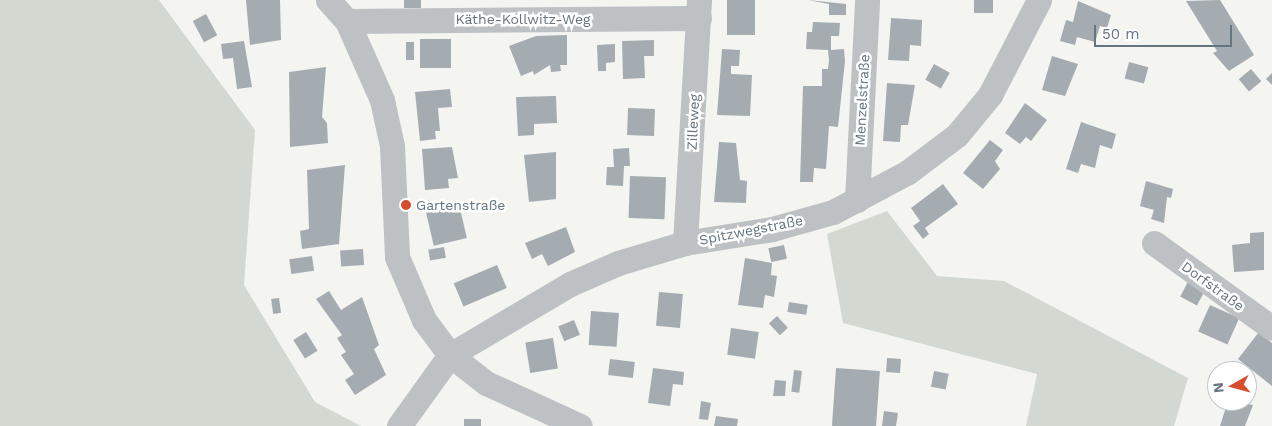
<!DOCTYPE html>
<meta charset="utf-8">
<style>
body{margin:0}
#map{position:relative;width:1272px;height:426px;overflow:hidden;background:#f4f4f0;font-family:"Work Sans",sans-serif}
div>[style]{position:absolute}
.green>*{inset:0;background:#d3d9d0}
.building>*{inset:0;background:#a4acb1;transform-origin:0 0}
.minor>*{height:25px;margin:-12.5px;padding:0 12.5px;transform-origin:12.5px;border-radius:12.5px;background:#bdc1c4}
.dots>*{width:14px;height:14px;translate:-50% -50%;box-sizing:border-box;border:2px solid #fff;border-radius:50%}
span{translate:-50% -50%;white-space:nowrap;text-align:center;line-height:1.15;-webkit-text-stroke:5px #fff;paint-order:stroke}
.street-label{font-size:14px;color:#657580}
.poi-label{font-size:14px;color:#657580}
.left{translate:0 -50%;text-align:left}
.north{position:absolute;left:1207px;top:361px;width:50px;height:50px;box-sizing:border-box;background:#fff;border:1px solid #c1c8cc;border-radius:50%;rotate:263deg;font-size:14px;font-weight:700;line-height:20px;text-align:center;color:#657580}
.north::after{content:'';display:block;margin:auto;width:18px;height:22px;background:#d74c2d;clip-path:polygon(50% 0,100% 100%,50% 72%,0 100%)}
.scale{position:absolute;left:1094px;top:25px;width:138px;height:22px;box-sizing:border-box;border:2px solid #657580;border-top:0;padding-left:6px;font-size:15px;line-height:18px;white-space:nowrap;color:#657580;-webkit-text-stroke:4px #fff;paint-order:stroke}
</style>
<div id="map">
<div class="green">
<i style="clip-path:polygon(0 0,159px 0,255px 130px,244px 285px,315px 402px,361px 426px,0 426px)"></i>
<i style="clip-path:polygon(887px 211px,937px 276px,1004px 281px,1188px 378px,1174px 426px,1026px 426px,1037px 374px,843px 323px,827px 234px)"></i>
</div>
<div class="building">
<i style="clip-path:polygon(246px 0,280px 0,281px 40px,250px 45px)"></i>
<i style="left:421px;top:0;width:8px;height:17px;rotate:90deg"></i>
<i style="left:727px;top:0;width:28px;height:35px"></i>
<i style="clip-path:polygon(808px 0,846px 4px,846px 15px,829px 15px,829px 4px)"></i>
<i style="left:974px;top:0;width:19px;height:13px"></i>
<i style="clip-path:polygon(1220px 0,1254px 55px,1229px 71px,1213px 53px,1217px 51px,1186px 1px)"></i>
<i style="clip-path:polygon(1078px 1px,1111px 15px,1107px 28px,1100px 26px,1095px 42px,1077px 37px,1075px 45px,1060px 41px,1066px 20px,1073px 22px)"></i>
<i style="left:206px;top:14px;width:24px;height:15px;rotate:62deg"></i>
<i style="clip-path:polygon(891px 18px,922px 20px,921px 46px,910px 45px,909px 61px,888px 60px)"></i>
<i style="clip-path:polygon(813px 22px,840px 23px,839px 36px,831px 36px,831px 50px,844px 49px,845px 61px,838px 127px,829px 126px,826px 169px,814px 168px,813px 182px,800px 182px,803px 86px,822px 86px,822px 69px,828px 69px,829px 60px,828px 50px,806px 49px,807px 32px,812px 32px)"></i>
<i style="clip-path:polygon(567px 35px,567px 65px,560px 65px,561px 71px,551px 72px,550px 65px,534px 75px,533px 71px,521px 76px,509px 46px,536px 36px)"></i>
<i style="left:420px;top:39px;width:31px;height:29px"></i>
<i style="clip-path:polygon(654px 40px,654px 56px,644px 56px,645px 78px,623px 79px,622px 41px)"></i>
<i style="clip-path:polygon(244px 41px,252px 87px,237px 89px,233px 58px,223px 59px,221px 44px)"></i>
<i style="left:414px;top:42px;width:18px;height:8px;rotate:90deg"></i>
<i style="clip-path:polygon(615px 44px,615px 62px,606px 63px,606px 71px,598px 71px,597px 45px)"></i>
<i style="clip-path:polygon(722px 49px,740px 50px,739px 66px,731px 66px,731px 74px,752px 75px,750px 116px,717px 115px)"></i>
<i style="clip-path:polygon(1052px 56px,1078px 64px,1065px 96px,1042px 90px)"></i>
<i style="left:1129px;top:62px;width:20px;height:17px;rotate:15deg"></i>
<i style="left:934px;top:64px;width:18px;height:18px;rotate:29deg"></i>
<i style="clip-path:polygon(326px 67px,322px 117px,327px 123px,328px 143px,290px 147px,289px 72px)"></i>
<i style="left:1251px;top:69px;width:16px;height:16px;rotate:50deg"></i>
<i style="clip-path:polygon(1272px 73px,1272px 85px,1266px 79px)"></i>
<i style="clip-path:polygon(887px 83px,915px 85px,908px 125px,901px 125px,900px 142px,883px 141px)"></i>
<i style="clip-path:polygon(450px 89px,452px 107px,438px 108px,440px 131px,435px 131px,436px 139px,420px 141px,415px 92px)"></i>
<i style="clip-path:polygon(556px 96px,557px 123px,534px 124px,534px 135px,518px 136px,516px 97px)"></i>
<i style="clip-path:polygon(1025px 103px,1047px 120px,1031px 141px,1026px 137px,1020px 144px,1005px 133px)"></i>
<i style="left:628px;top:108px;width:27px;height:27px;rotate:2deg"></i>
<i style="clip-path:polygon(1081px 122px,1116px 134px,1112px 149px,1100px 145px,1095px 168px,1081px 164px,1078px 173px,1066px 169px)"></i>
<i style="clip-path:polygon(990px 140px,1003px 150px,995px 161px,1000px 169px,983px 189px,963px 173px)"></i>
<i style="clip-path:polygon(719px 142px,736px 143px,740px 180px,747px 181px,746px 203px,714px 202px)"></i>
<i style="clip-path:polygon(452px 147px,458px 178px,448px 179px,449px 188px,425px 190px,422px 149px)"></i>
<i style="clip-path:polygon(629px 148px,630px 166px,624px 166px,623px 186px,606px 185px,607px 167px,614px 167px,613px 149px)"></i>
<i style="clip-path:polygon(556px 152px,556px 199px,529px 202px,524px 155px)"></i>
<i style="clip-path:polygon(345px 165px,339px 244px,302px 249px,300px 231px,309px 229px,307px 170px)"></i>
<i style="left:630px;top:176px;width:36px;height:42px;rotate:2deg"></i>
<i style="clip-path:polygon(1146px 181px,1173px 189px,1171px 198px,1167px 197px,1164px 223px,1151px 219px,1154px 210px,1140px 206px)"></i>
<i style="clip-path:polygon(943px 184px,958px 204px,925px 228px,929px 234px,923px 239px,913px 226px,920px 221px,911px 208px)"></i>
<i style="left:459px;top:204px;width:35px;height:34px;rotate:77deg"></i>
<i style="clip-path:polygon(566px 227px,575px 252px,548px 266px,542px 254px,532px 259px,525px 243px)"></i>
<i style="clip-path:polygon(1264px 232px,1264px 270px,1234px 272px,1232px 245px,1250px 243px,1250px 233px)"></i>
<i style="left:784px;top:245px;width:14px;height:16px;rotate:78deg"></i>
<i style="left:444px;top:247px;width:11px;height:16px;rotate:80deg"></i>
<i style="left:363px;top:249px;width:16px;height:23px;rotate:86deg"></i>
<i style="left:312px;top:256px;width:15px;height:23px;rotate:82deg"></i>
<i style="clip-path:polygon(745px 258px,772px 263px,771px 275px,777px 276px,774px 297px,765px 295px,763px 308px,738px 305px)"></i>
<i style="left:497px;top:265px;width:25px;height:47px;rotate:67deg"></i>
<i style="left:1190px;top:278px;width:19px;height:21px;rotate:28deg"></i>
<i style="clip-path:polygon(329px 291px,341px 310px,362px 297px,379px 345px,374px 349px,386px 375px,355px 395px,345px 380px,354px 374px,341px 355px,346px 352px,337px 338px,342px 335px,316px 299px)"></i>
<i style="left:659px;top:292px;width:24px;height:34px;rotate:5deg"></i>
<i style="left:279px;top:298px;width:15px;height:8px;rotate:82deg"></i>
<i style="left:789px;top:302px;width:19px;height:10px;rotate:9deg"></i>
<i style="left:1210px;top:305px;width:32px;height:29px;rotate:24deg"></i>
<i style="left:591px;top:311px;width:28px;height:34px;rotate:4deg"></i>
<i style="left:777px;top:316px;width:16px;height:11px;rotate:47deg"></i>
<i style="left:574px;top:320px;width:16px;height:17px;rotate:68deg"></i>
<i style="left:731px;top:328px;width:28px;height:27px;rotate:8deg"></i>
<i style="left:306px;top:332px;width:22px;height:15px;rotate:58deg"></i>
<i style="clip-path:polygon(1259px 332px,1272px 343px,1272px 386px,1238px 359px)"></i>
<i style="left:553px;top:338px;width:31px;height:28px;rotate:81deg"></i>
<i style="left:887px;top:358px;width:14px;height:14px;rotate:4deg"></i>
<i style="left:610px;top:359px;width:25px;height:16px;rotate:7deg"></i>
<i style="clip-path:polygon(653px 368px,684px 372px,683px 385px,673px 384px,670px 406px,648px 403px)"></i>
<i style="left:836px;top:368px;width:44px;height:58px;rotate:4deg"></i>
<i style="left:794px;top:370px;width:8px;height:22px;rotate:7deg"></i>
<i style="left:934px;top:371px;width:15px;height:16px;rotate:11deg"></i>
<i style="clip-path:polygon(775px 380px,786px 381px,785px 396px,773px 396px)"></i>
<i style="clip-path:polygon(701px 401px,711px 403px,708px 420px,699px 419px)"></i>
<i style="clip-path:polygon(1228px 401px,1253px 405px,1245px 426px,1220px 426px)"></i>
<i style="clip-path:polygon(884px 411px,898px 413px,896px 426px,882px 426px)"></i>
<i style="clip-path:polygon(716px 416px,738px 419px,737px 426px,714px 426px)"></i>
<i style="left:464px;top:419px;width:17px;height:7px"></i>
</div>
<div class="minor">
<i style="left:328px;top:0;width:28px;rotate:48deg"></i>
<i style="left:347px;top:21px;width:86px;rotate:66.1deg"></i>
<i style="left:382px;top:100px;width:47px;rotate:77.7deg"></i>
<i style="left:392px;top:146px;width:111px;rotate:87.4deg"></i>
<i style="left:397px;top:257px;width:69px;rotate:66.8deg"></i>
<i style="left:424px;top:320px;width:44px;rotate:53.4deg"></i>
<i style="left:450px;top:355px;width:46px;rotate:37.9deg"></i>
<i style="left:486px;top:383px;width:103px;rotate:24.6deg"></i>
<i style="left:347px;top:21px;width:352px;rotate:-0.5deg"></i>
<i style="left:857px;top:200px;width:200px;rotate:-87.1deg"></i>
<i style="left:685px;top:243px;width:243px;rotate:-86.7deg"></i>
<i style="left:1154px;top:243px;width:145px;rotate:35.8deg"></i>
<i style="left:399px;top:426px;width:87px;rotate:-54.3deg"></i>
<i style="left:450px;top:355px;width:139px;rotate:-30.6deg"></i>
<i style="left:570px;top:284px;width:52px;rotate:-23.6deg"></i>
<i style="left:618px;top:263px;width:70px;rotate:-16.6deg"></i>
<i style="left:685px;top:243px;width:88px;rotate:-9.1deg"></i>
<i style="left:772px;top:229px;width:63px;rotate:-15.6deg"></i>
<i style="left:833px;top:212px;width:85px;rotate:-28.1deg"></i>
<i style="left:908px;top:172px;width:61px;rotate:-37.1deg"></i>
<i style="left:957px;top:135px;width:52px;rotate:-50.5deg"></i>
<i style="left:990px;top:95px;width:107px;rotate:-62.7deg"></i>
</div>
<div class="dots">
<i style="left:406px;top:205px;background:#d74c2d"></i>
</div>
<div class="street-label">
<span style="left:523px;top:19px">Käthe-Kollwitz-Weg</span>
<span style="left:862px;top:100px;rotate:-87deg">Menzelstraße</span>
<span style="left:693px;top:122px;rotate:-87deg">Zilleweg</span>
<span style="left:751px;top:230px;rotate:-11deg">Spitzwegstraße</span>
<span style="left:1213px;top:286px;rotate:36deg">Dorfstraße</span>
</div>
<div class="poi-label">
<span class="left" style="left:416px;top:205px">Gartenstraße</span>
</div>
<div class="north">N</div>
<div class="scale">50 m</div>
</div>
